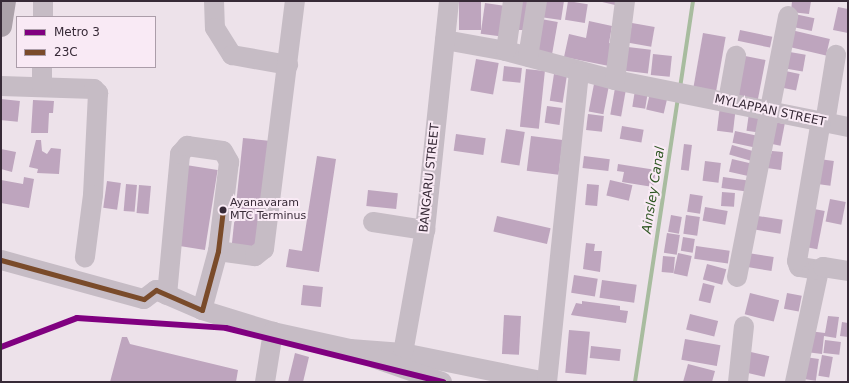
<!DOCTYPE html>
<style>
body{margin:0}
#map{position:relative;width:849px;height:383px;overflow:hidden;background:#ede2ea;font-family:"DejaVu Sans",sans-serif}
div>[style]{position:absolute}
.stream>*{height:4px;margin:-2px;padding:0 2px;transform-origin:2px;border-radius:2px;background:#a8bc9f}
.building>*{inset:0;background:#bea5be;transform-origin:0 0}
.minor>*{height:20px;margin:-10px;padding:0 10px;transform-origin:10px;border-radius:10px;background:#c6bcc5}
.major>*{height:22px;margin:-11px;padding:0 11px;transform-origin:11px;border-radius:11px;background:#aba1a9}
.bus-1>*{height:5px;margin:-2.5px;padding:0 2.5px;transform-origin:2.5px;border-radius:2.5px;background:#7a4b2a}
.metro-1>*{height:6px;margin:-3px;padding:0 3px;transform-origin:3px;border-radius:3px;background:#800080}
.dots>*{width:11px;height:11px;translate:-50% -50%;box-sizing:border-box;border:2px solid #f9eaf5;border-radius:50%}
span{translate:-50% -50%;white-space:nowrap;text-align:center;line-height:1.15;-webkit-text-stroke:4px #f9eaf5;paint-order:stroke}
.bus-label{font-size:11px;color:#372a37}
.left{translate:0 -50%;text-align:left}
.street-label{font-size:12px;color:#372a37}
.water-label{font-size:13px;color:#2e5622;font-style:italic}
.frame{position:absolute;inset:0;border:2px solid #372a37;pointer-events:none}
.legend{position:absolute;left:16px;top:16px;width:140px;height:52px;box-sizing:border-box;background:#f9eaf5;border:1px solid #ab9da9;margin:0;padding:5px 7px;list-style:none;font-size:12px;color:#372a37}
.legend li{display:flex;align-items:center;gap:8px;height:20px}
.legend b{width:20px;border:1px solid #ab9da9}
</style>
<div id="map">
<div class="stream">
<i style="left:680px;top:88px;width:88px;rotate:-81.5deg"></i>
<i style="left:635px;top:382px;width:287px;rotate:-81.4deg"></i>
</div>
<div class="building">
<i style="left:459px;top:1px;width:22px;height:29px"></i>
<i style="left:517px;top:1px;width:17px;height:29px"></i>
<i style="clip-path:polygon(543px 1px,564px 1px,561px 20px,540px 17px)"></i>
<i style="left:568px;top:1px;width:20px;height:19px;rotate:9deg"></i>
<i style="clip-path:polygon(598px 1px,615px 1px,615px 5px)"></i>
<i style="clip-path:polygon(792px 1px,811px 1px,809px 14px,791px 12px)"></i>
<i style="left:485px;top:3px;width:21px;height:31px;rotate:8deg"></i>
<i style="clip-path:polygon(838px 7px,848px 9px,848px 33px,833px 30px)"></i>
<i style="left:790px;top:13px;width:25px;height:13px;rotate:12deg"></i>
<i style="left:541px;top:19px;width:17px;height:32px;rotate:10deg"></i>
<i style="clip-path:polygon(589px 21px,612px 26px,609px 43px,613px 44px,609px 66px,564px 57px,569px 34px,586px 38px)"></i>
<i style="left:632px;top:23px;width:23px;height:20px;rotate:10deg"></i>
<i style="left:787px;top:29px;width:44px;height:17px;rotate:13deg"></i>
<i style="left:740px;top:30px;width:33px;height:11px;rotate:12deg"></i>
<i style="left:703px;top:33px;width:23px;height:57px;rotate:10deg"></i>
<i style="left:628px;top:47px;width:23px;height:24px;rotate:7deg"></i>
<i style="left:784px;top:51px;width:22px;height:17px;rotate:10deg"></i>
<i style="left:653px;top:54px;width:19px;height:21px;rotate:6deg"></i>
<i style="left:740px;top:55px;width:26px;height:42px;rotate:11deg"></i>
<i style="left:476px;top:59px;width:23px;height:32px;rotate:10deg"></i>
<i style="left:504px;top:66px;width:18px;height:15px;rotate:6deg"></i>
<i style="left:526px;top:69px;width:19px;height:58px;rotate:6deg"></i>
<i style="left:781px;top:70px;width:19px;height:17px;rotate:12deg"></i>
<i style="left:554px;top:74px;width:13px;height:27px;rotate:9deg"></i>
<i style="left:594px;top:84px;width:15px;height:28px;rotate:11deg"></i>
<i style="left:615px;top:88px;width:11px;height:27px;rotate:10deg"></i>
<i style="left:635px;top:90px;width:13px;height:17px;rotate:9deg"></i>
<i style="left:650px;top:93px;width:18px;height:17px;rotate:13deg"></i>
<i style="left:1px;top:99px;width:19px;height:21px;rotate:6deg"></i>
<i style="clip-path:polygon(33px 100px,54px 101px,53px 113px,49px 113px,48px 133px,31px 133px)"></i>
<i style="left:547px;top:106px;width:15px;height:17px;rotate:8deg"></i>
<i style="left:720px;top:106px;width:16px;height:25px;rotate:7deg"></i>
<i style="left:749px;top:113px;width:14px;height:18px;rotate:8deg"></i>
<i style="left:588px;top:114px;width:16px;height:16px;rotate:7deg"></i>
<i style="left:769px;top:121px;width:16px;height:22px;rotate:11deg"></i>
<i style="left:622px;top:126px;width:22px;height:13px;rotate:10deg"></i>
<i style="left:506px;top:129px;width:19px;height:34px;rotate:9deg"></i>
<i style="left:735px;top:131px;width:24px;height:12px;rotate:12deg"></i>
<i style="left:456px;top:134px;width:30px;height:17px;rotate:8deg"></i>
<i style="left:531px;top:136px;width:32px;height:35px;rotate:7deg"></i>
<i style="left:243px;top:138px;width:28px;height:110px;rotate:6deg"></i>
<i style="clip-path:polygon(36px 140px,41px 140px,42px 151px,47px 154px,51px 148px,61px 149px,59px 174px,37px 173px,38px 169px,29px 167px)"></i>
<i style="left:684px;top:144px;width:8px;height:26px;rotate:7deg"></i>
<i style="left:732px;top:145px;width:26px;height:10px;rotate:16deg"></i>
<i style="clip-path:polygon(1px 149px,16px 152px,12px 172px,1px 169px)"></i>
<i style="clip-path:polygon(772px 151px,783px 152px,781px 170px,767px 168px)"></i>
<i style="clip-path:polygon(317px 156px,336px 159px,319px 272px,286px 267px,289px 249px,302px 251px)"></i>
<i style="left:584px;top:156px;width:26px;height:12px;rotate:7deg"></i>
<i style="left:732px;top:159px;width:23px;height:13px;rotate:13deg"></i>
<i style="left:819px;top:159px;width:15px;height:25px;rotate:8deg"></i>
<i style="left:705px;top:161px;width:16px;height:20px;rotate:7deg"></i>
<i style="clip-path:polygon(618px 164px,656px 170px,653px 187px,622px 182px,624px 172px,617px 171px)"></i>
<i style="left:186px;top:165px;width:32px;height:81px;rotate:9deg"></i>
<i style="clip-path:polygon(24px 177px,34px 179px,29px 208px,1px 203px,1px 180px,23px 184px)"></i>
<i style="left:723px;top:177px;width:27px;height:11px;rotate:8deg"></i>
<i style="left:610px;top:180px;width:23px;height:16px;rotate:13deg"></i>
<i style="left:107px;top:181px;width:14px;height:27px;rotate:8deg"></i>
<i style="left:126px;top:184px;width:11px;height:27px;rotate:5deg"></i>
<i style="left:587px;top:184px;width:12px;height:21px;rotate:5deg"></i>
<i style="left:139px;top:185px;width:12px;height:28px;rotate:5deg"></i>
<i style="left:368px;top:190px;width:30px;height:16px;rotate:6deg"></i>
<i style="left:722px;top:192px;width:13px;height:14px;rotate:4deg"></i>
<i style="left:690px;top:194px;width:13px;height:18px;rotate:9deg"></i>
<i style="left:830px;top:199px;width:16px;height:23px;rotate:11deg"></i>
<i style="left:705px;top:207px;width:23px;height:14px;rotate:10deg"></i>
<i style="left:809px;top:208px;width:16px;height:39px;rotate:11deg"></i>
<i style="left:671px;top:215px;width:11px;height:17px;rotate:10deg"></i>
<i style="left:686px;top:215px;width:14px;height:19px;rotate:8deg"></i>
<i style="left:752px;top:215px;width:31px;height:14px;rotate:9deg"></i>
<i style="left:497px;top:216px;width:55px;height:16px;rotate:13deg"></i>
<i style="left:667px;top:233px;width:13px;height:20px;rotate:9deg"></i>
<i style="left:683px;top:237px;width:12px;height:14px;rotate:9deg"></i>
<i style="clip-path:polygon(586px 243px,595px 244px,594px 251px,602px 251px,600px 272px,583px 269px)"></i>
<i style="left:696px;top:246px;width:34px;height:13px;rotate:8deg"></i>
<i style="left:678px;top:253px;width:14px;height:21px;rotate:12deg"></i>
<i style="left:748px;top:253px;width:26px;height:14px;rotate:9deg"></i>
<i style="left:663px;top:256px;width:12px;height:16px;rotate:5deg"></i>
<i style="left:707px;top:264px;width:20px;height:16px;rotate:15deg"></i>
<i style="left:574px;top:275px;width:24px;height:18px;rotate:9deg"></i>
<i style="left:602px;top:280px;width:35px;height:18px;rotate:8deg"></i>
<i style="left:703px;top:283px;width:12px;height:18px;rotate:14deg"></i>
<i style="left:303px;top:285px;width:20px;height:20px;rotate:6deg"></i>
<i style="left:750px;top:293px;width:30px;height:22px;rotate:14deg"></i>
<i style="left:787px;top:293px;width:15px;height:16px;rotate:11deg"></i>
<i style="clip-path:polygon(582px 301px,620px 306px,620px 310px,628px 311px,626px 323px,571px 315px,576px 303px,582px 304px)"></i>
<i style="left:690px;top:314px;width:29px;height:16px;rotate:14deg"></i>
<i style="left:504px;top:315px;width:17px;height:39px;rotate:3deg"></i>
<i style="clip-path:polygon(828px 316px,839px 317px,836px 338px,824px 336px,822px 354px,806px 352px,809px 331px,825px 333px)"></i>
<i style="clip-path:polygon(842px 322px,848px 323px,848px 337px,840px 336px)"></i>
<i style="left:569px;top:330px;width:21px;height:43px;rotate:5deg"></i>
<i style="clip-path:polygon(122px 337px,127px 337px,130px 344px,238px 370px,236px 382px,110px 382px)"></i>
<i style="left:685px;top:339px;width:36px;height:21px;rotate:10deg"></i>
<i style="left:825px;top:340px;width:16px;height:13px;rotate:7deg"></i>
<i style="left:591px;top:346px;width:30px;height:12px;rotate:6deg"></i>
<i style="left:742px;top:350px;width:28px;height:21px;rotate:13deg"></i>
<i style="clip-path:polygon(295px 353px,309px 357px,303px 382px,288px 382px)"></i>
<i style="left:822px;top:355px;width:11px;height:21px;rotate:10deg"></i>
<i style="left:805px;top:357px;width:14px;height:22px;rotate:8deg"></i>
<i style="clip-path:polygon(688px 364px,715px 371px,712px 382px,683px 382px)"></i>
</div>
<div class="minor">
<i style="left:214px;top:1px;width:27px;rotate:88deg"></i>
<i style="left:215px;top:28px;width:32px;rotate:58deg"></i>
<i style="left:232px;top:55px;width:57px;rotate:10.1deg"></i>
<i style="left:43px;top:17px;width:16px;rotate:-90deg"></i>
<i style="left:445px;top:40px;width:62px;rotate:10.2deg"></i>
<i style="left:506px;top:51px;width:113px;rotate:14.9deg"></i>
<i style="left:615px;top:80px;width:238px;rotate:11.4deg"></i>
<i style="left:506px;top:51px;width:50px;rotate:-82deg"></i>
<i style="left:528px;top:57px;width:57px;rotate:-80.9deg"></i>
<i style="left:615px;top:80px;width:80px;rotate:-82.8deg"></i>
<i style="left:1px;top:86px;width:93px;rotate:1.8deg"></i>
<i style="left:94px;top:89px;width:6px;rotate:45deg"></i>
<i style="left:98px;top:93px;width:102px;rotate:92.8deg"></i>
<i style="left:93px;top:195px;width:63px;rotate:97.4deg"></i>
<i style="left:42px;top:87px;width:20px;rotate:-90deg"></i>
<i style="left:728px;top:101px;width:46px;rotate:-79.9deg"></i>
<i style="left:825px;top:123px;width:69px;rotate:-80.8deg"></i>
<i style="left:373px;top:222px;width:53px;rotate:8.7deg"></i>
<i style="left:218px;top:251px;width:37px;rotate:8deg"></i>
<i style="left:255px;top:256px;width:11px;rotate:-38deg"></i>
<i style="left:264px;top:249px;width:250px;rotate:-82.9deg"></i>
<i style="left:1px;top:260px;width:148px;rotate:15.3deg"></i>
<i style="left:144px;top:299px;width:15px;rotate:-37deg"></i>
<i style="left:156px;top:290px;width:50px;rotate:23.5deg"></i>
<i style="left:202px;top:310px;width:74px;rotate:17.2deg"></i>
<i style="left:273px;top:332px;width:79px;rotate:12.4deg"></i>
<i style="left:350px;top:349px;width:53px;rotate:4.3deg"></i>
<i style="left:403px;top:353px;width:145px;rotate:11.5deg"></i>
<i style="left:819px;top:270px;width:20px;rotate:-171deg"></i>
<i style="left:799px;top:267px;width:6px;rotate:-108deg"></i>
<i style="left:797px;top:261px;width:142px;rotate:-80.3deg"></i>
<i style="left:737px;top:277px;width:266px;rotate:-78.9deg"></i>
<i style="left:167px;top:295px;width:142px;rotate:-84.7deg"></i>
<i style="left:180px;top:154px;width:11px;rotate:-49deg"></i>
<i style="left:187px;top:146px;width:36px;rotate:8deg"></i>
<i style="left:223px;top:151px;width:13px;rotate:61deg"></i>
<i style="left:229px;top:162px;width:90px;rotate:97deg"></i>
<i style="left:218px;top:251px;width:61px;rotate:105.2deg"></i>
<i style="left:403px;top:353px;width:125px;rotate:-79.9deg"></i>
<i style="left:425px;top:230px;width:230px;rotate:-84deg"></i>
<i style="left:374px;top:358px;width:72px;rotate:19.4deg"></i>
<i style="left:265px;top:382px;width:51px;rotate:-80.9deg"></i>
<i style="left:547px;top:382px;width:312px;rotate:-84.1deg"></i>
<i style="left:738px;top:382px;width:56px;rotate:-83.9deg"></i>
<i style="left:795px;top:382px;width:115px;rotate:-77.9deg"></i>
<i style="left:819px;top:270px;width:5px;rotate:-37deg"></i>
<i style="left:823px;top:267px;width:25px;rotate:9deg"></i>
</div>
<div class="major">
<i style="left:1px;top:26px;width:25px;rotate:-81deg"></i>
</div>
<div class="bus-1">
<i style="left:1px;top:260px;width:148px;rotate:15.3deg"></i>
<i style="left:144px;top:299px;width:15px;rotate:-37deg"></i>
<i style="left:156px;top:290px;width:50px;rotate:23.5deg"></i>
<i style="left:202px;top:310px;width:61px;rotate:-74.8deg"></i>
<i style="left:218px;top:251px;width:42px;rotate:-83.2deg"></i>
</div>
<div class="metro-1">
<i style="left:1px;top:347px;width:81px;rotate:-20.9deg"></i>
<i style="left:77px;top:318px;width:149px;rotate:3.8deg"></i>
<i style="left:226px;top:328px;width:224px;rotate:14deg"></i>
</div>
<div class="dots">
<i style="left:223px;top:210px;background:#372a37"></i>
</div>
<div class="bus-label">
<span class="left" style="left:230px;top:210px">Ayanavaram<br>MTC Terminus</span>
</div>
<div class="street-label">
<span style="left:770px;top:111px;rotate:12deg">MYLAPPAN STREET</span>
<span style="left:430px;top:178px;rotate:-84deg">BANGARU STREET</span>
</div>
<div class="water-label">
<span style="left:654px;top:190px;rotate:-81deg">Ainsley Canal</span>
</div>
<div class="frame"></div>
<ul class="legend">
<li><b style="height:5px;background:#800080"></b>Metro 3</li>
<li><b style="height:5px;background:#7a4b2a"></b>23C</li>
</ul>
</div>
